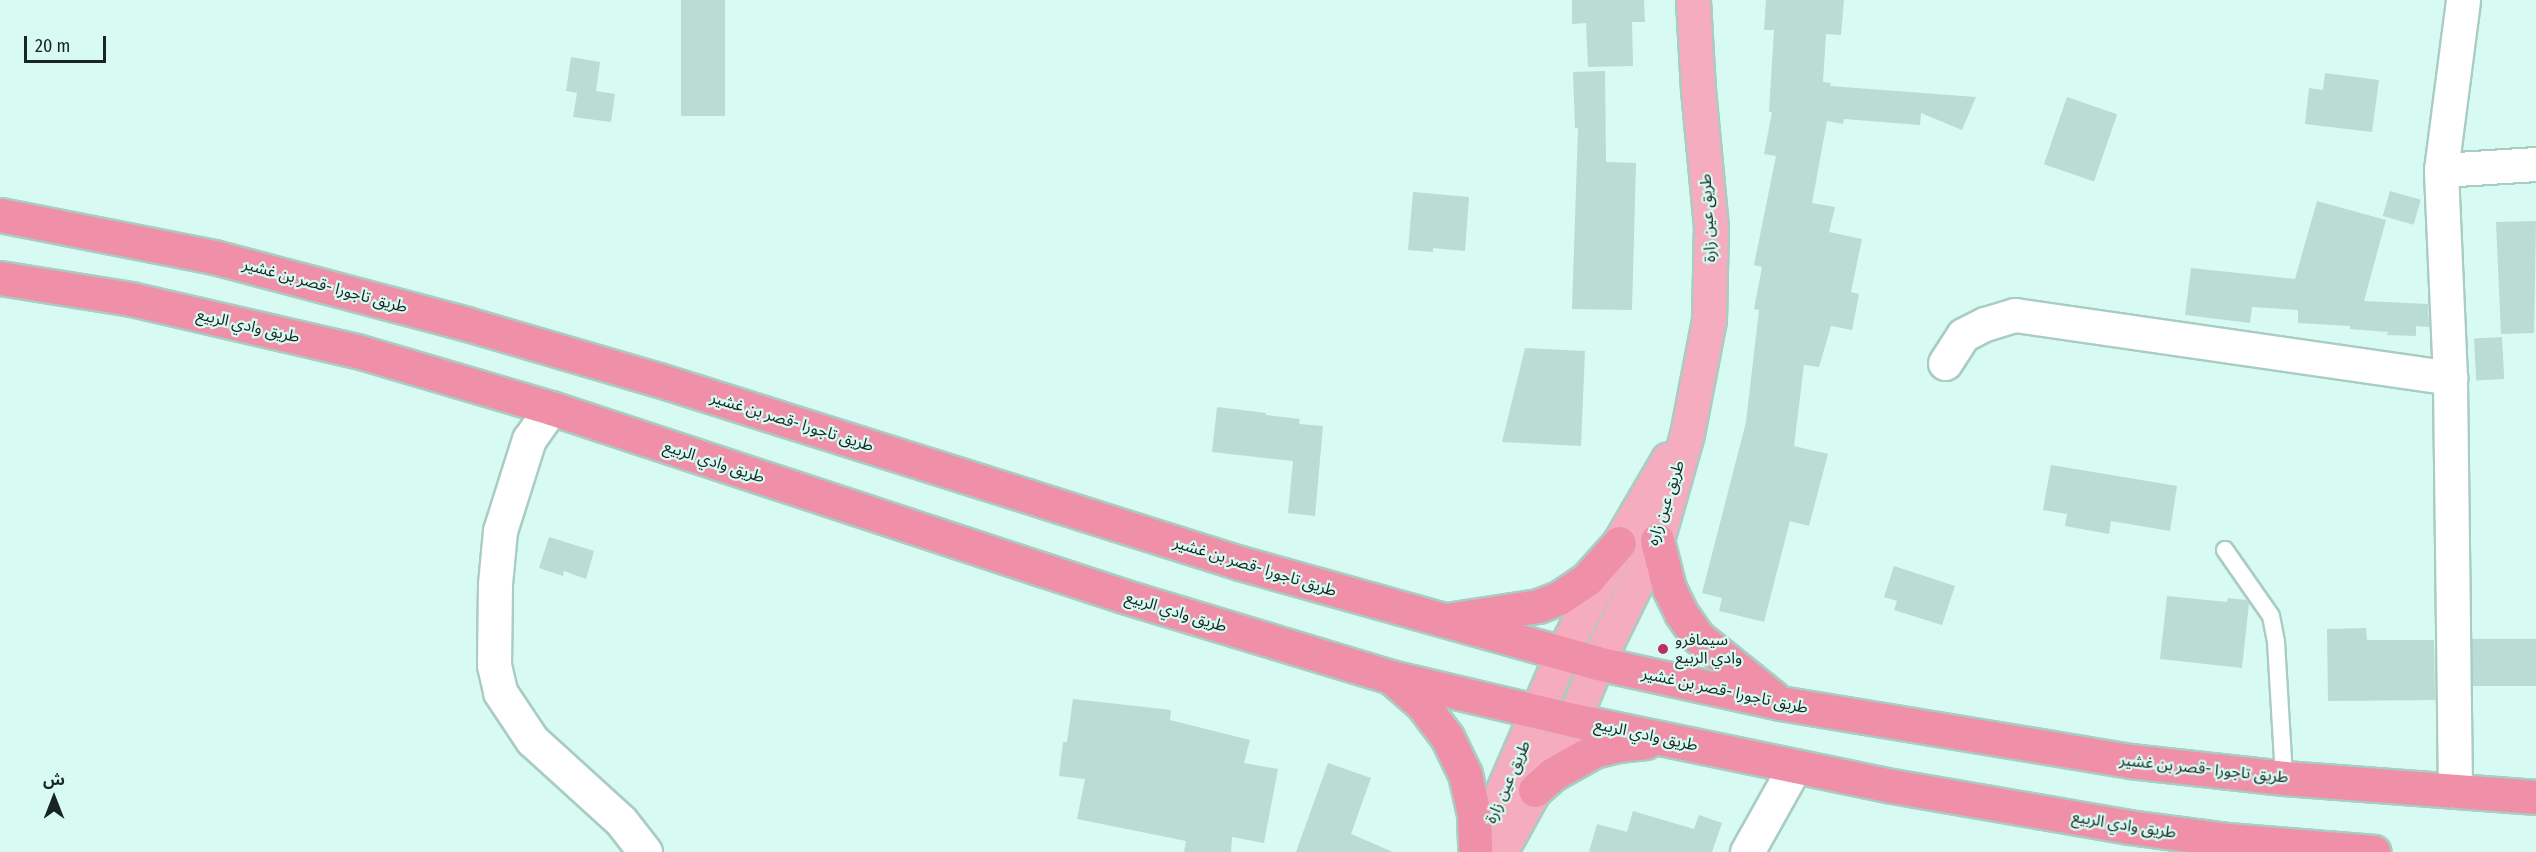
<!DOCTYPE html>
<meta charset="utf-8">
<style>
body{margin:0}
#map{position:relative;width:2536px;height:852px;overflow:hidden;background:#d7fbf2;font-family:"Fira Sans Condensed","Noto Sans Arabic",sans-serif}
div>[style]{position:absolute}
.building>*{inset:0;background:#b9dcd4;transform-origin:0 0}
.roads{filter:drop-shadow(2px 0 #a9ccc3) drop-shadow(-2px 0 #a9ccc3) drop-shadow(0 2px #a9ccc3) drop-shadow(0 -2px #a9ccc3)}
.service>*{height:16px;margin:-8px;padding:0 8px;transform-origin:8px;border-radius:8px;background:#fff}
.minor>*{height:33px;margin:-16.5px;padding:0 16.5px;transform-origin:16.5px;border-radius:16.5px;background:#fff}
.primary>*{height:33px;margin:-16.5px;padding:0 16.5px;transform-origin:16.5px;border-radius:16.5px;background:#f4acbe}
.trunk>*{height:33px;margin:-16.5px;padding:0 16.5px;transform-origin:16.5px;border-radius:16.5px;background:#f090a8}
.dots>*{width:16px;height:16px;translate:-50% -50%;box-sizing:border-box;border:3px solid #d7fbf2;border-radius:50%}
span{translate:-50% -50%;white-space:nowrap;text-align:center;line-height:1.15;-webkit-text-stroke:4.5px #d7fbf2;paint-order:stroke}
.street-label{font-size:16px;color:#182522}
.poi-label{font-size:16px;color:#182522}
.left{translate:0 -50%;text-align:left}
.north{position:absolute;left:24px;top:768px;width:60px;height:60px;-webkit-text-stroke:4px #d7fbf2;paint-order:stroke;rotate:0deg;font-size:16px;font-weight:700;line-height:24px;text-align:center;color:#182522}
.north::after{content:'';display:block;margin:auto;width:21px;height:27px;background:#182522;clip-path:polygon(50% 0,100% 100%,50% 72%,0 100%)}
.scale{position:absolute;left:24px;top:36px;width:82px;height:27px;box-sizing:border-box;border:3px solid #182522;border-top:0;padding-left:8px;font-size:18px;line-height:21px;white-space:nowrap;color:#182522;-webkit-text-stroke:4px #d7fbf2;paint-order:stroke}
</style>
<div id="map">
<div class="building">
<i style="left:681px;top:0;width:44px;height:116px"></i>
<i style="clip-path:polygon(1572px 0,1644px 0,1645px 22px,1632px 22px,1633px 66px,1588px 67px,1586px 23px,1572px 24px)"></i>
<i style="clip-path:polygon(1766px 0,1844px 0,1841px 35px,1826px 34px,1823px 82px,1831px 83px,1830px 86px,1976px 97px,1962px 130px,1921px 113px,1920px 125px,1844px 119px,1843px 124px,1827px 121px,1812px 203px,1835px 207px,1829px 232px,1862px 239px,1851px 292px,1859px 294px,1852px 330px,1831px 326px,1819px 367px,1804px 365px,1794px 446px,1828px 454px,1809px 526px,1790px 521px,1764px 622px,1719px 611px,1722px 598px,1702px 593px,1746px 422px,1759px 310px,1754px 309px,1762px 267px,1754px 265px,1776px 156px,1764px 154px,1772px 112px,1769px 112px,1774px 30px,1764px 30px)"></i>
<i style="clip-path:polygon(571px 57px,600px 62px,596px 91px,615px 94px,611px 122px,573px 117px,577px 93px,566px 91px)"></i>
<i style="clip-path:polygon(1605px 71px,1606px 162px,1636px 163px,1632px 310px,1572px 309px,1578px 128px,1575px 128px,1573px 72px)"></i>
<i style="clip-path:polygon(2325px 73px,2379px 80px,2372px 132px,2305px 124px,2309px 88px,2323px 90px)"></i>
<i style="left:2067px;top:97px;width:53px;height:71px;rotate:19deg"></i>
<i style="left:2390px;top:191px;width:32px;height:26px;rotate:16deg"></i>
<i style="clip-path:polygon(1413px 192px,1469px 197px,1465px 251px,1433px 248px,1433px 252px,1408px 250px)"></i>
<i style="clip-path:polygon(2317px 201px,2386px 220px,2364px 301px,2428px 304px,2429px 327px,2416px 326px,2416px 336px,2387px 335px,2388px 332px,2350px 329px,2350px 326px,2298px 323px,2298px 310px,2252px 307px,2250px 323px,2185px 315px,2191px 268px,2295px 279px)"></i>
<i style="clip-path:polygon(2536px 221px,2534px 333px,2501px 334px,2496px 222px)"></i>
<i style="left:2502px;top:337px;width:42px;height:28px;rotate:87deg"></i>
<i style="clip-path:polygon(1525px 348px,1585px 351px,1581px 446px,1502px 442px)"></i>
<i style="clip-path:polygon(1217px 407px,1266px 413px,1266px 415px,1300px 419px,1299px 424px,1323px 426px,1315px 516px,1288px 513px,1293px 461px,1212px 452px)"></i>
<i style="clip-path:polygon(2051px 465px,2177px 486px,2170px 531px,2111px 521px,2109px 534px,2065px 526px,2067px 514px,2043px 510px)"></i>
<i style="clip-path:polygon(549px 537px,594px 551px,586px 579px,564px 571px,563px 576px,539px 568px)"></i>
<i style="clip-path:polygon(1894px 566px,1955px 586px,1942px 625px,1894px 610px,1897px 601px,1884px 597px)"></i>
<i style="clip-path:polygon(2167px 596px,2227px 602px,2228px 598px,2247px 600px,2249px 603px,2242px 668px,2160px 659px)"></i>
<i style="clip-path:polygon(2366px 628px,2367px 640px,2434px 640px,2435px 700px,2328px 701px,2327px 629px)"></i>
<i style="left:2472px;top:639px;width:64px;height:47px"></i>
<i style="clip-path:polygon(1073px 699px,1171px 710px,1170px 720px,1250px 740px,1244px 763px,1278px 769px,1264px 843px,1232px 837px,1231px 852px,1184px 852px,1186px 841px,1077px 819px,1085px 779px,1059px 776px,1063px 742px,1067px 742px)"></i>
<i style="clip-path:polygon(1328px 763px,1371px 778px,1351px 834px,1393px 852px,1296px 852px)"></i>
<i style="clip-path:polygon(1633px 811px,1694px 829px,1699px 815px,1722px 823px,1712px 852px,1589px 852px,1597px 824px,1627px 832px)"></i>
</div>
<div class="roads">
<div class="service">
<i style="left:2225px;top:550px;width:80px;rotate:55.1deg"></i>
<i style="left:2271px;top:616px;width:26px;rotate:79deg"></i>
<i style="left:2276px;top:642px;width:136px;rotate:86.6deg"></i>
</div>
<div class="minor">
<i style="left:2441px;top:170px;width:95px;rotate:-3.6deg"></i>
<i style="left:1945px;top:363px;width:33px;rotate:-57deg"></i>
<i style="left:1963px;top:335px;width:25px;rotate:-27deg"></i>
<i style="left:1985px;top:324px;width:31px;rotate:-17deg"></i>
<i style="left:2015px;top:315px;width:440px;rotate:8.2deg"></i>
<i style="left:551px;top:408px;width:38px;rotate:125deg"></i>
<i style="left:529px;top:439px;width:96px;rotate:107.5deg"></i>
<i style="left:500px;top:531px;width:53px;rotate:95.4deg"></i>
<i style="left:495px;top:584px;width:81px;rotate:90.7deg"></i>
<i style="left:494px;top:665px;width:28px;rotate:77deg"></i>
<i style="left:500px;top:692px;width:58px;rotate:56.3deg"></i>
<i style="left:532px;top:740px;width:120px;rotate:42.3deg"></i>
<i style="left:621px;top:821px;width:39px;rotate:52deg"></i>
<i style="left:2455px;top:791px;width:413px;rotate:-90.7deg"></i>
<i style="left:2450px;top:378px;width:208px;rotate:-92.5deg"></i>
<i style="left:2441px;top:170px;width:171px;rotate:-82.6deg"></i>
<i style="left:1747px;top:852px;width:98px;rotate:-60.8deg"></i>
</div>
<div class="primary">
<i style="left:1476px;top:852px;width:216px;rotate:-66.5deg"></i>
<i style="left:1562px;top:654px;width:125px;rotate:-62.8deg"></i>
<i style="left:1619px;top:543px;width:97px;rotate:-59.7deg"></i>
<i style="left:1500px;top:852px;width:151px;rotate:-61.1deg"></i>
<i style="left:1573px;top:720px;width:62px;rotate:-67.2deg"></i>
<i style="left:1597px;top:663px;width:137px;rotate:-64deg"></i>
<i style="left:1657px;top:540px;width:110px;rotate:-74.2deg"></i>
<i style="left:1687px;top:434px;width:116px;rotate:-79.1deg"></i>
<i style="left:1709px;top:320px;width:93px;rotate:-88.8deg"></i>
<i style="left:1711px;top:227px;width:138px;rotate:-95.4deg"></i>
<i style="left:1698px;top:90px;width:90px;rotate:-93.2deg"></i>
</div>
<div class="trunk">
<i style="left:0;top:215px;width:218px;rotate:11.1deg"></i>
<i style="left:214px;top:257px;width:262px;rotate:14.8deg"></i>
<i style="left:467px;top:324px;width:200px;rotate:16.3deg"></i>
<i style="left:659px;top:380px;width:609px;rotate:17.48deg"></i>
<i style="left:1240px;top:563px;width:371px;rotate:15.6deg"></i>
<i style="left:1597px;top:663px;width:187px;rotate:12.3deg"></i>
<i style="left:1780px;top:703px;width:355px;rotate:9.4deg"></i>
<i style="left:2130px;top:761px;width:155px;rotate:6.3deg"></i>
<i style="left:2284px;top:778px;width:253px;rotate:4.3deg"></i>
<i style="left:0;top:278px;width:133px;rotate:9.1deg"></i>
<i style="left:131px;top:299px;width:232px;rotate:13deg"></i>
<i style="left:357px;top:351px;width:202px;rotate:16.4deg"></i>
<i style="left:551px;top:408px;width:602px;rotate:18.19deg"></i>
<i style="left:1123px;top:596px;width:280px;rotate:16.8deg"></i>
<i style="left:1391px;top:677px;width:187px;rotate:13.3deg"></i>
<i style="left:1573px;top:720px;width:326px;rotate:11.7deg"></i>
<i style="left:1892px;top:786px;width:241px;rotate:9.8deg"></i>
<i style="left:2129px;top:827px;width:100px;rotate:7.5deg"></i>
<i style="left:2228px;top:840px;width:146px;rotate:4.7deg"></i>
<i style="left:1657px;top:540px;width:49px;rotate:76deg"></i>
<i style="left:1669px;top:588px;width:28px;rotate:64deg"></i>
<i style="left:1681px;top:613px;width:29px;rotate:55deg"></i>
<i style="left:1698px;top:637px;width:97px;rotate:38.8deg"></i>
<i style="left:1453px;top:619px;width:86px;rotate:-8.7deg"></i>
<i style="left:1538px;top:606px;width:22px;rotate:-21deg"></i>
<i style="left:1559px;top:598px;width:34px;rotate:-34deg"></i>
<i style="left:1587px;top:579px;width:48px;rotate:-48.4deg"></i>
<i style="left:1392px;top:678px;width:40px;rotate:41deg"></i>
<i style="left:1422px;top:704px;width:41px;rotate:52.9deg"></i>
<i style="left:1447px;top:737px;width:41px;rotate:64.1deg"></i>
<i style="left:1465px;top:774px;width:41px;rotate:77.3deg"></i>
<i style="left:1474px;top:814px;width:38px;rotate:88deg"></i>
<i style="left:1535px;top:790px;width:24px;rotate:-42deg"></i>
<i style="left:1553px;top:774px;width:47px;rotate:-29.3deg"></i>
<i style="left:1594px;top:751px;width:25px;rotate:-14deg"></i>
<i style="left:1618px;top:745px;width:28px;rotate:-6deg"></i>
</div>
</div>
<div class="dots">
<i style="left:1663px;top:649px;background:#bc2e5e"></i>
</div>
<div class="street-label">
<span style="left:1708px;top:218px;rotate:-93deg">طريق عين زارة</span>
<span style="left:325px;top:286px;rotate:15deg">طريق تاجورا -قصر بن غشير</span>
<span style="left:248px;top:326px;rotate:13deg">طريق وادي الربيع</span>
<span style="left:792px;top:422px;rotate:17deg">طريق تاجورا -قصر بن غشير</span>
<span style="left:714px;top:462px;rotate:18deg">طريق وادي الربيع</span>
<span style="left:1666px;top:503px;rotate:-72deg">طريق عين زاره</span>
<span style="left:1255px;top:567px;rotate:17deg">طريق تاجورا -قصر بن غشير</span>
<span style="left:1176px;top:612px;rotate:17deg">طريق وادي الربيع</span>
<span style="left:1725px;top:691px;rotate:12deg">طريق تاجورا -قصر بن غشير</span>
<span style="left:1646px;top:735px;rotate:12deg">طريق وادي الربيع</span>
<span style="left:2204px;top:769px;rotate:6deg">طريق تاجورا -قصر بن غشير</span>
<span style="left:1508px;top:782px;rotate:-66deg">طريق عين زارة</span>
<span style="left:2124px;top:825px;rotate:9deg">طريق وادي الربيع</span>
</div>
<div class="poi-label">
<span class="left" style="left:1675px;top:649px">سيمافرو<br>وادي الربيع</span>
</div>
<div class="north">ش</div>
<div class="scale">20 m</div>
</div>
